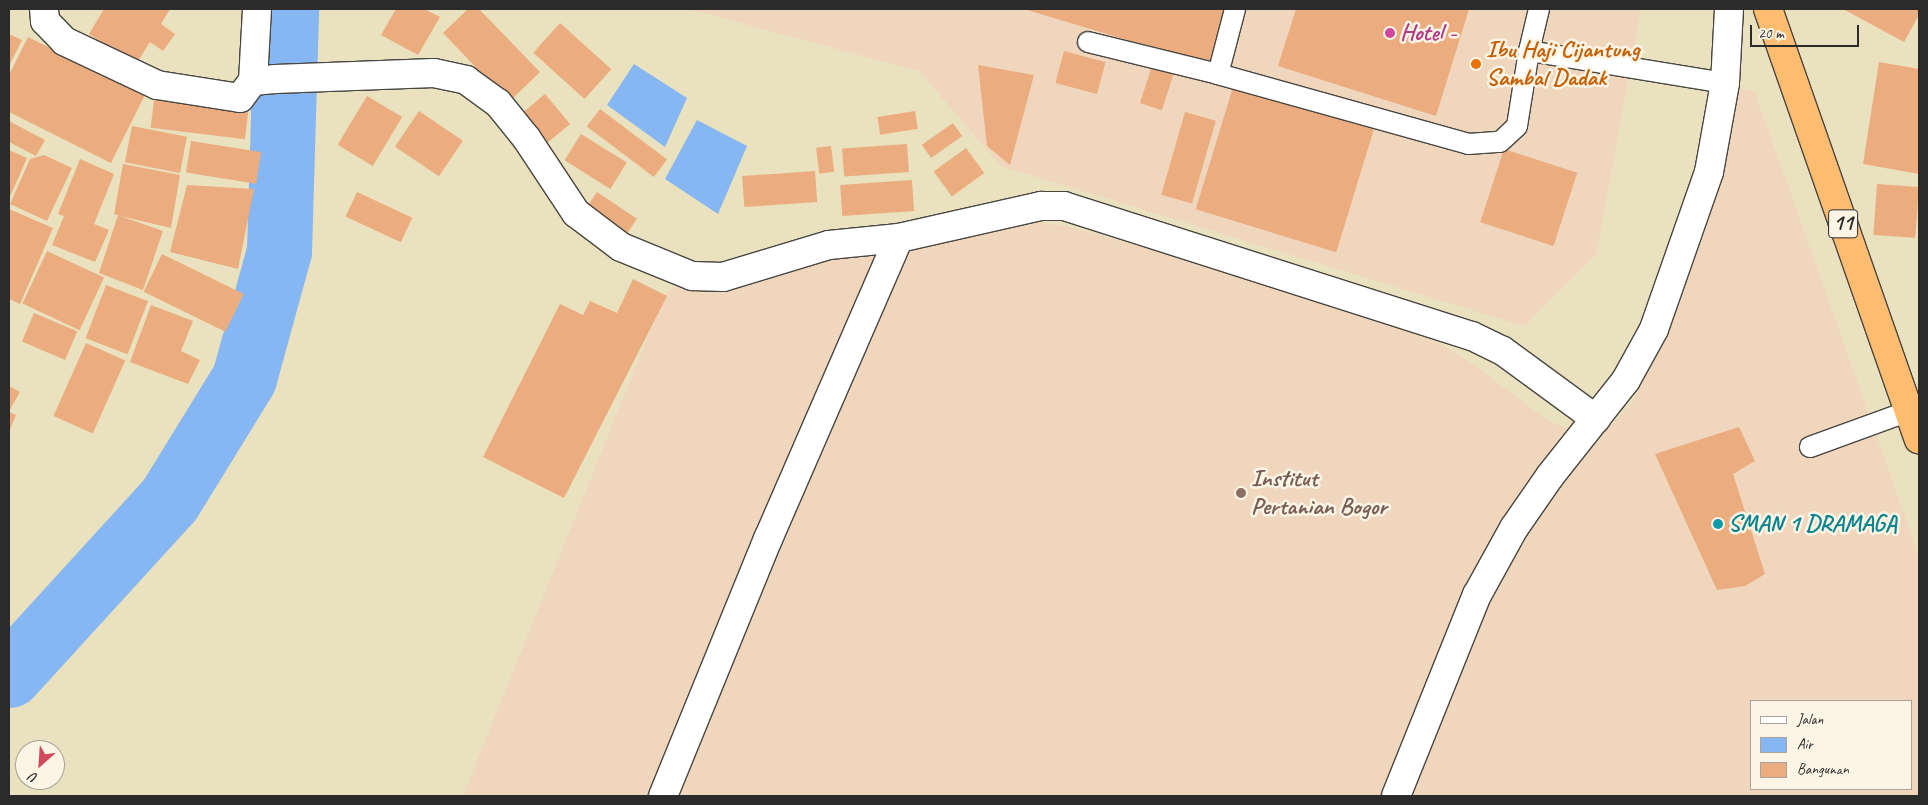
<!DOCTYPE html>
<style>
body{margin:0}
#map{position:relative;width:1928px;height:805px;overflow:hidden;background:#eae1be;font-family:Caveat,sans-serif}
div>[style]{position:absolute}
.built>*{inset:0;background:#efd6bc}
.water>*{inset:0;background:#86b7f2}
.river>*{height:65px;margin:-32.5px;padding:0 32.5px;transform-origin:32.5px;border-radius:32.5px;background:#86b7f2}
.building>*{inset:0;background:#ebad7f;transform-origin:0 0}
.roads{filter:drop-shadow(1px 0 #484641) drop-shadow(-1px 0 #484641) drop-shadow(0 1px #484641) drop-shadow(0 -1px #484641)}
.service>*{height:20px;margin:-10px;padding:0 10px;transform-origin:10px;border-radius:10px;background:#fff}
.minor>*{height:28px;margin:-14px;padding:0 14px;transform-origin:14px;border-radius:14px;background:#fff}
.tertiary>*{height:28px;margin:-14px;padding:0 14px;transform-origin:14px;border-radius:14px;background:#fff}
.trunk>*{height:28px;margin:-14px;padding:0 14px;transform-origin:14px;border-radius:14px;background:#fdbc6f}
.dots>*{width:14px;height:14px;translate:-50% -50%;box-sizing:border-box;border:2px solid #fcf5e5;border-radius:50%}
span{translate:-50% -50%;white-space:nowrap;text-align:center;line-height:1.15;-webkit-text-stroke:5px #fcf5e5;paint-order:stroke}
.shield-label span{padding:1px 4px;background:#fcf5e5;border:1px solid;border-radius:4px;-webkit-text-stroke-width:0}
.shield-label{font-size:22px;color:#2b2b2b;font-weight:700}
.hotel-label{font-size:24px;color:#b23c85;font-weight:700}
.left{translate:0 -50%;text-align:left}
.food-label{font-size:24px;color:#c56008;font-weight:700}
.education-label{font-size:24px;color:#785e54;font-weight:700}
.culture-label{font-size:24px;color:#0d838f;font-weight:700}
.frame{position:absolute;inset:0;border:10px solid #2b2b2b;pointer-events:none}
.legend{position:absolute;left:1750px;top:700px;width:162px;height:90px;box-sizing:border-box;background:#fcf5e5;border:1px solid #a8a49b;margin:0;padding:6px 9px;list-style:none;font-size:15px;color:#2b2b2b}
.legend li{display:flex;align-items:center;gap:10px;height:25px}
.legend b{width:25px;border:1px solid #a8a49b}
.north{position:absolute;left:15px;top:740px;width:50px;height:50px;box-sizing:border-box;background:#fcf5e5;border:1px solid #a8a49b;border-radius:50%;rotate:206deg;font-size:14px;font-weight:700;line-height:20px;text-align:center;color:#2b2b2b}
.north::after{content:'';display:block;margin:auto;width:18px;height:22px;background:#d1495b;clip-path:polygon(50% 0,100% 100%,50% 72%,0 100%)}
.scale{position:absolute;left:1750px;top:25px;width:109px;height:22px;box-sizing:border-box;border:2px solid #2b2b2b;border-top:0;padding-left:6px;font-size:15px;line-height:18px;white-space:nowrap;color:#2b2b2b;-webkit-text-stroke:4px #fcf5e5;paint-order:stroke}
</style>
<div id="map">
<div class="built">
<i style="clip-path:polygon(689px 9px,1641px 9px,1596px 255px,1524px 326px,1001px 166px,919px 71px)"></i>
<i style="clip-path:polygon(evenodd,1748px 89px,1755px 93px,1919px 556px,1919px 796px,463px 796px,666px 292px,729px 262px,1009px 217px,1070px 227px,1392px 317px,1472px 363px,1544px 418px,1570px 430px,1606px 430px,1632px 403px,1720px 177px,1739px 90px,1748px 89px,1752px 701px,1912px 701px,1912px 789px,1752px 789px,1752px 701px)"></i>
</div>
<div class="water">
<i style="clip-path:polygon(634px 64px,687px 98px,665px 147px,607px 105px)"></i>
<i style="clip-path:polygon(697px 120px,747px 146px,718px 214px,665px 179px)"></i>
</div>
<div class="river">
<i style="left:9px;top:675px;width:237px;rotate:-47.6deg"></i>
<i style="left:169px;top:500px;width:143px;rotate:-58.4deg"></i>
<i style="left:244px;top:378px;width:132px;rotate:-74.6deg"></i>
<i style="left:279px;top:251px;width:242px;rotate:-88.3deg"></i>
</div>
<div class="building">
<i style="clip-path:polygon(104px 9px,170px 9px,161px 24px,175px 34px,163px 51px,150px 42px,136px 64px,89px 34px)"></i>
<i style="clip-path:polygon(396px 9px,424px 9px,440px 17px,418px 55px,381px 35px)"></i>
<i style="clip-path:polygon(468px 9px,479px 9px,540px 72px,509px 102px,443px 33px)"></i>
<i style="clip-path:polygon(1024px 9px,1226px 9px,1210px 65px)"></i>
<i style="clip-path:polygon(1296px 9px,1469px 9px,1436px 116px,1278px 66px)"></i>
<i style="clip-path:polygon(1843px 9px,1919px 9px,1919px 15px,1904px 42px)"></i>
<i style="left:560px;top:23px;width:69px;height:40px;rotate:42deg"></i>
<i style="clip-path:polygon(9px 34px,22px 40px,9px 66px)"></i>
<i style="clip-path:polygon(28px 37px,145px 95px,111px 163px,9px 112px,9px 75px)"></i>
<i style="left:1064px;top:51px;width:43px;height:33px;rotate:15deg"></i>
<i style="clip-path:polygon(1879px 62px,1919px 69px,1919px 174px,1863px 164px)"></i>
<i style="clip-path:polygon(978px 65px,1034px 75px,1010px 165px,987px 146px)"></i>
<i style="left:1152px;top:66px;width:23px;height:39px;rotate:18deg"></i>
<i style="left:1234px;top:84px;width:147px;height:131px;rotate:17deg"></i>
<i style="left:155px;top:92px;width:95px;height:36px;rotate:7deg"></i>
<i style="left:545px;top:94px;width:39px;height:33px;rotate:50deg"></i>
<i style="left:367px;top:96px;width:41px;height:57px;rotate:31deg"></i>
<i style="left:600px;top:109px;width:84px;height:22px;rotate:37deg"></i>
<i style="left:419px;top:111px;width:53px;height:43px;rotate:34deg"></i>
<i style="left:915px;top:111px;width:18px;height:38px;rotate:81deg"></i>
<i style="left:1185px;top:112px;width:32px;height:86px;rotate:16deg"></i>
<i style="clip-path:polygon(9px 121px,45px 140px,36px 156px,9px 142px)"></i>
<i style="left:953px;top:123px;width:16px;height:38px;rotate:55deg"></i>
<i style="left:132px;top:126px;width:56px;height:37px;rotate:11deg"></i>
<i style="left:581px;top:134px;width:54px;height:31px;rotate:32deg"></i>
<i style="left:191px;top:141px;width:71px;height:32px;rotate:9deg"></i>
<i style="left:907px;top:144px;width:28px;height:65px;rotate:86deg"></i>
<i style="left:831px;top:146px;width:26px;height:15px;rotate:83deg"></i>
<i style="left:966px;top:148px;width:31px;height:40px;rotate:54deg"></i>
<i style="left:1504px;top:149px;width:77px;height:77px;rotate:18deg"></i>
<i style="clip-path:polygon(9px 150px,27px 158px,9px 199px)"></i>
<i style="clip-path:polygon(44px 155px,72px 168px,47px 221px,10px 204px,30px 159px)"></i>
<i style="clip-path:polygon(80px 159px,114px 174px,94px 224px,109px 230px,95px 262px,52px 245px,64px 216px,58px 214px)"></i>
<i style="clip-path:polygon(123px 164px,180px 175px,171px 228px,120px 216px,163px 231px,143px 290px,99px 273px,118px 215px,114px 214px)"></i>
<i style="left:815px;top:171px;width:31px;height:73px;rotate:86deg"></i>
<i style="left:912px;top:180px;width:31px;height:72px;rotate:86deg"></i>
<i style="left:1877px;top:184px;width:42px;height:51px;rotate:4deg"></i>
<i style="clip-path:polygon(187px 185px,254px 189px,238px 269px,170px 252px)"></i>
<i style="left:357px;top:192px;width:61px;height:27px;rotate:25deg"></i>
<i style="left:597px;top:192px;width:48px;height:27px;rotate:34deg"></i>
<i style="clip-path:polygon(9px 209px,53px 228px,20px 304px,9px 299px)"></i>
<i style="left:47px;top:251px;width:63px;height:58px;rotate:25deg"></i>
<i style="left:162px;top:254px;width:91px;height:42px;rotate:26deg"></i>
<i style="clip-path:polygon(633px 279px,667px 296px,564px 498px,483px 457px,560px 304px,583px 315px,590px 301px,617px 313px)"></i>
<i style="left:106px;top:285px;width:45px;height:57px;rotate:21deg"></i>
<i style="clip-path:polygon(151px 305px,193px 321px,181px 351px,200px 360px,188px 384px,130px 362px)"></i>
<i style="left:34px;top:313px;width:47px;height:31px;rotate:23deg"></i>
<i style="left:86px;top:343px;width:43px;height:80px;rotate:24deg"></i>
<i style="clip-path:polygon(9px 386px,20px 392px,9px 411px)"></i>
<i style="clip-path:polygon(9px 412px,16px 415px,9px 432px)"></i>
<i style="clip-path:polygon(1739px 427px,1755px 461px,1733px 474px,1765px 574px,1745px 586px,1717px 590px,1655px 454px)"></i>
</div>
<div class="roads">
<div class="service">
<i style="left:1088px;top:42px;width:134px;rotate:13.8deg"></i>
<i style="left:1218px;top:74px;width:260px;rotate:15.6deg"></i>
<i style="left:1468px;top:144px;width:32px;rotate:-4deg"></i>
<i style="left:1500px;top:142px;width:23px;rotate:-43deg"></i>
<i style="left:1517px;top:126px;width:76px;rotate:-80.9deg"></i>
<i style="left:1529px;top:51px;width:199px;rotate:9.3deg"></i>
<i style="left:1529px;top:51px;width:43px;rotate:-76.6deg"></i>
<i style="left:1218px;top:74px;width:67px;rotate:-75.3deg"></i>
<i style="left:1810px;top:447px;width:105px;rotate:-20deg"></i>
</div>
<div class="minor">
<i style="left:44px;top:9px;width:12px;rotate:85deg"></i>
<i style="left:45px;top:21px;width:28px;rotate:46deg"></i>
<i style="left:64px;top:41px;width:103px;rotate:25.3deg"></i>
<i style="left:157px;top:85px;width:84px;rotate:8.9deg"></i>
<i style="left:240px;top:98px;width:21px;rotate:-53deg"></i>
<i style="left:253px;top:81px;width:22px;rotate:-5deg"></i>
<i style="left:275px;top:79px;width:159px;rotate:-2.2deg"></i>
<i style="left:434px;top:73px;width:33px;rotate:12deg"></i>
<i style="left:466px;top:80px;width:39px;rotate:36deg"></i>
<i style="left:498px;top:103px;width:46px;rotate:51.1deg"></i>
<i style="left:527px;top:139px;width:89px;rotate:56.5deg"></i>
<i style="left:576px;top:213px;width:56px;rotate:37.1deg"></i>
<i style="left:621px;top:247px;width:77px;rotate:22.2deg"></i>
<i style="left:692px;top:276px;width:31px;rotate:2deg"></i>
<i style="left:723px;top:277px;width:111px;rotate:-16.8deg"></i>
<i style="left:829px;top:245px;width:70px;rotate:-5.7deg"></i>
<i style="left:899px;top:238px;width:146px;rotate:-12.7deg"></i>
<i style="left:1041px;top:206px;width:23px"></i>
<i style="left:1064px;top:206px;width:428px;rotate:17.7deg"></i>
<i style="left:1472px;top:336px;width:34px;rotate:26deg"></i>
<i style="left:1503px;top:351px;width:115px;rotate:36.2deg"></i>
<i style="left:253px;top:81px;width:72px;rotate:-86.8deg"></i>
<i style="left:663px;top:796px;width:278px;rotate:-67.8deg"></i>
<i style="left:768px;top:539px;width:328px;rotate:-66.5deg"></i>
</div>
<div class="tertiary">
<i style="left:1396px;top:796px;width:217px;rotate:-68.1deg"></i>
<i style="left:1477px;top:595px;width:77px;rotate:-61.1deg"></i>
<i style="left:1514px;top:528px;width:63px;rotate:-55.3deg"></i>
<i style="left:1550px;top:476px;width:122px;rotate:-51.6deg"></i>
<i style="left:1626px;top:380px;width:58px;rotate:-61.2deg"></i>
<i style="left:1654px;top:329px;width:166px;rotate:-70.7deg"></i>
<i style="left:1709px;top:172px;width:90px;rotate:-79.8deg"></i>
<i style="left:1725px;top:83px;width:74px;rotate:-86.9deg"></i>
</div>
<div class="trunk">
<i style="left:1768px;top:9px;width:456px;rotate:70.7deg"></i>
</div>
</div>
<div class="dots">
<i style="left:1390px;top:33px;background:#d1479c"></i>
<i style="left:1476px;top:64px;background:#e8710a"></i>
<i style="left:1241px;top:493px;background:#8d6e63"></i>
<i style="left:1718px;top:524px;background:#0f9aa8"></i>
</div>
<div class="shield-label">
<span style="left:1843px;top:224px">11</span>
</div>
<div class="hotel-label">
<span class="left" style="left:1400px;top:33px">Hotel -</span>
</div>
<div class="food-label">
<span class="left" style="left:1486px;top:64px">Ibu Haji Cijantung<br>Sambal Dadak</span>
</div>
<div class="education-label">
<span class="left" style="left:1251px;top:493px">Institut<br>Pertanian Bogor</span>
</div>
<div class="culture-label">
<span class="left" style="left:1728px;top:524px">SMAN 1 DRAMAGA</span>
</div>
<div class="frame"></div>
<ul class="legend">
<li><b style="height:6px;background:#fff"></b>Jalan</li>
<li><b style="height:14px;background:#86b7f2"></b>Air</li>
<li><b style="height:14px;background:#ebad7f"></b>Bangunan</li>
</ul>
<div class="north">U</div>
<div class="scale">20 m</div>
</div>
